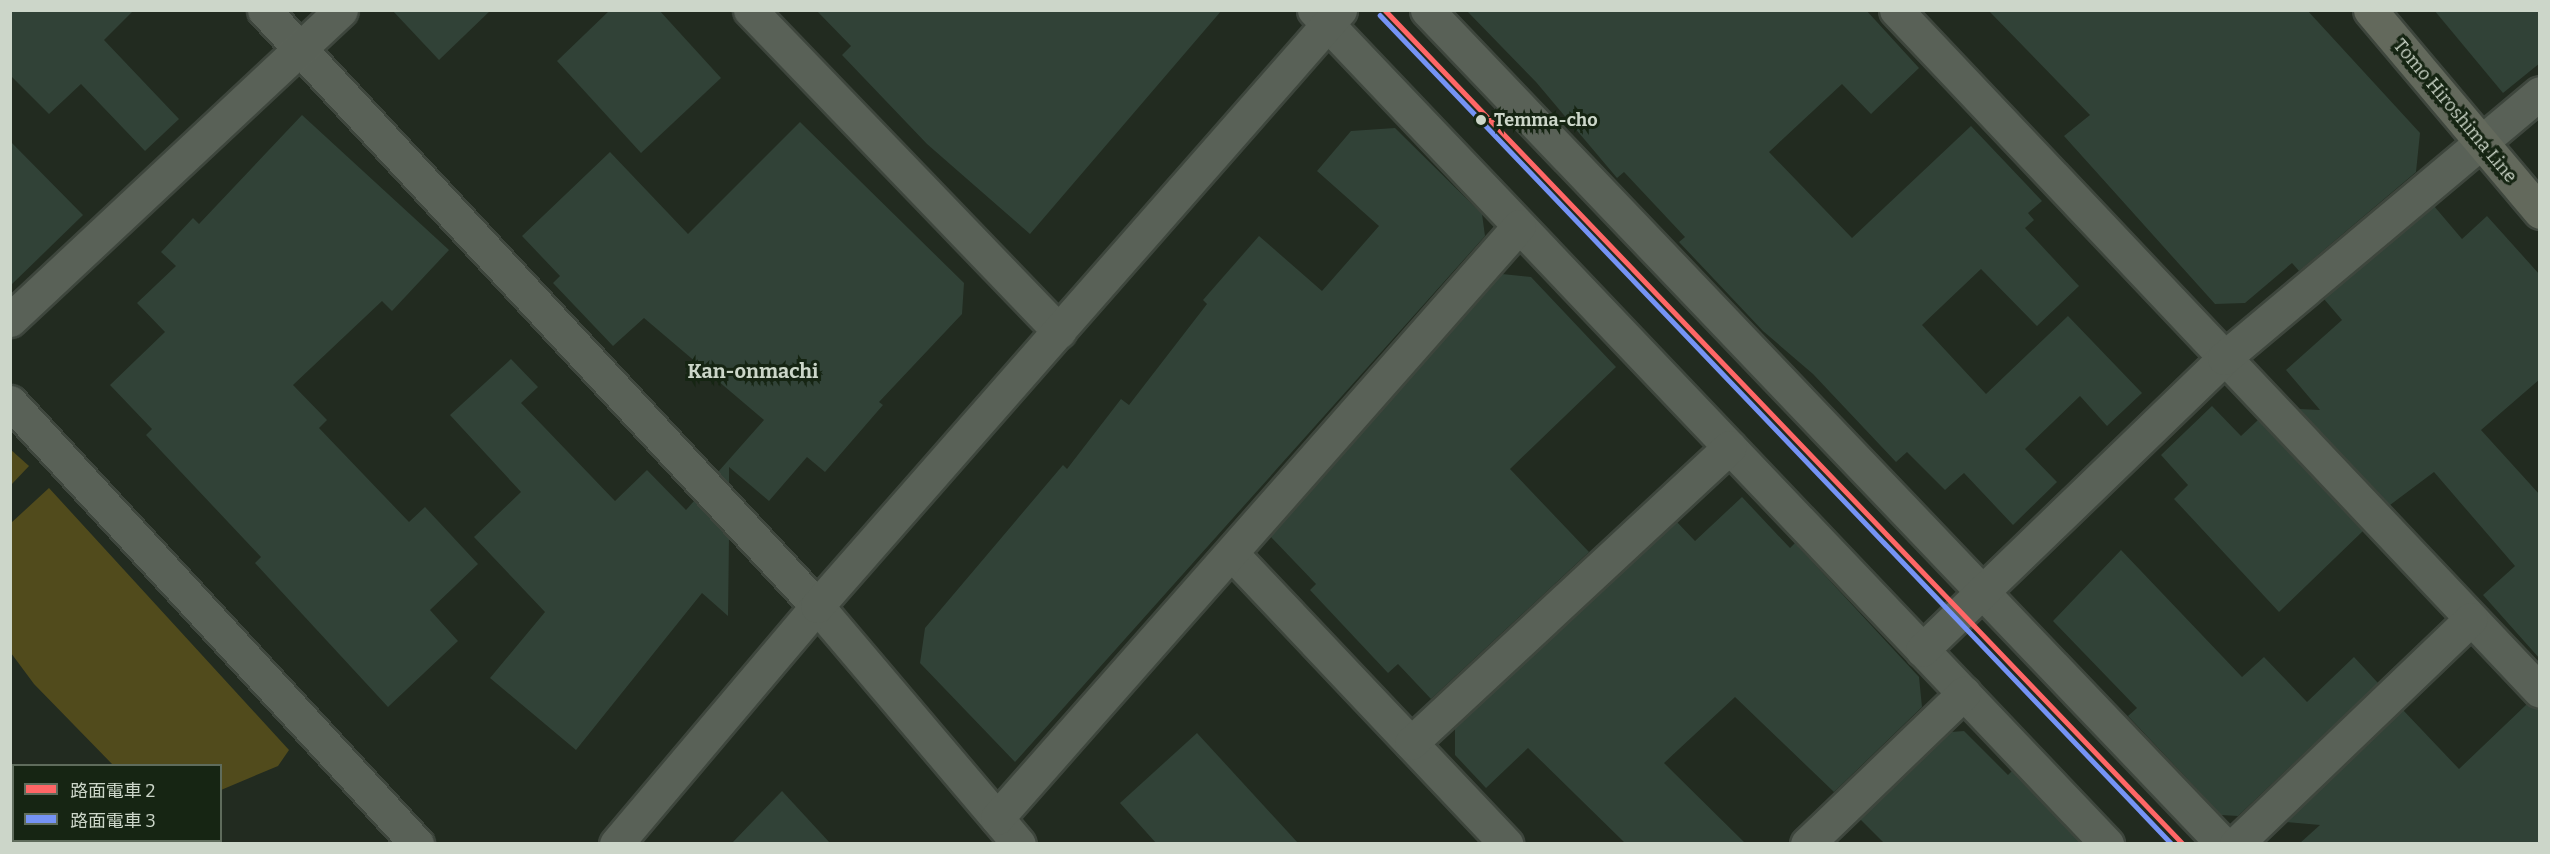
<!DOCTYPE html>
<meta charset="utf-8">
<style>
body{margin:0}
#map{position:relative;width:2550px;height:854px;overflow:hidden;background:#222b20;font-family:Bitter,"Noto Sans JP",serif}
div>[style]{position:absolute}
.green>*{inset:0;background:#514b1c}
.building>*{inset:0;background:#314237}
.roads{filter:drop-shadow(2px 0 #3e463d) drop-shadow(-2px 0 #3e463d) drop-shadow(0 2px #3e463d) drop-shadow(0 -2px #3e463d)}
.minor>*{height:33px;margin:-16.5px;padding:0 16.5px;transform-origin:16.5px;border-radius:16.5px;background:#596157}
.major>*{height:33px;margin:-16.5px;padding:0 16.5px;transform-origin:16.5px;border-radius:16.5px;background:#63695c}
.tram-1>*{height:4.5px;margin:-2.25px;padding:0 2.25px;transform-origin:2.25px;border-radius:2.25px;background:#f66}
.tram-2>*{height:4.5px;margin:-2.25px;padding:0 2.25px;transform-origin:2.25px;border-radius:2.25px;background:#7593f5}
.dots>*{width:16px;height:16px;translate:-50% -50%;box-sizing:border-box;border:3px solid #162513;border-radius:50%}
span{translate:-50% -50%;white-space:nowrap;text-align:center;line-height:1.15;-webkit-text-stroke:6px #162513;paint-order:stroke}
.street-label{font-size:18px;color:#ccd6c9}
.stop-label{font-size:18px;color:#ccd6c9;font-weight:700}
.left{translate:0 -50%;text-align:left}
.neighbourhood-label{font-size:20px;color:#ccd6c9;font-weight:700}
.frame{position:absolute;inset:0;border:12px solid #ccd6c9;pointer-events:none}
.legend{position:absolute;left:12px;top:764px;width:210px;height:78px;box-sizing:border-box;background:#162513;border:2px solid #5f6c5c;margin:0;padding:8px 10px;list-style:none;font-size:18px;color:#ccd6c9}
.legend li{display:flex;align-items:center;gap:12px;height:30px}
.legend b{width:30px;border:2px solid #5f6c5c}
</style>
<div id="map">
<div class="green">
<i style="clip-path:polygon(10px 449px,29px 466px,11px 485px,10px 485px)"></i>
<i style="clip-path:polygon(49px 488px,289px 750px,278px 766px,221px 790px,220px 766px,113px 765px,34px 684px,11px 653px,11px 523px)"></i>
</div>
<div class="building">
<i style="clip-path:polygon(10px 10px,134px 10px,104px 40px,179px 119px,145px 151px,81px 84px,49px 114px,10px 75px)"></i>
<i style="clip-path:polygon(392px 10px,491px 10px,439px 60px)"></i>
<i style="clip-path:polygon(610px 10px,659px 10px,721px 78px,641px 153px,557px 61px)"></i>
<i style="clip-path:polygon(816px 10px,1222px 10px,1030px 234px,927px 144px,842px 55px,851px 46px)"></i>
<i style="clip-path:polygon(1466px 10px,1866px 10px,1919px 68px,1871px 114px,1842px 84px,1769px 152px,1852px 238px,1971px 126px,2042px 201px,2028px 213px,2034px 220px,2025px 228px,2079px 286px,2037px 326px,1981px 269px,1922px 325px,1986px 394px,2068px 316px,2142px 393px,2107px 426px,2080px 396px,2025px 449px,2057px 482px,2013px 525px,1964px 473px,1945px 490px,1907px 452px,1896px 462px,1813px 374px,1763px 331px,1679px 242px,1685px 237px,1624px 172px,1617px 178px,1536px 82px)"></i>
<i style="clip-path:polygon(1988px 10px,2307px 10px,2420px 133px,2416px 172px,2299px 271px,2292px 263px,2245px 303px,2215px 304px,2064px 136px,2090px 115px)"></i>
<i style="clip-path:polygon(2434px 10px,2540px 10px,2540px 63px,2503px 93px)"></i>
<i style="clip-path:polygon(302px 115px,449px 250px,392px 311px,382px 301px,293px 385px,327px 420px,319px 428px,409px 522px,425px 507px,478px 564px,430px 610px,458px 641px,388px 707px,255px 563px,261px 557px,146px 435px,152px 429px,110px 385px,165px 332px,137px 303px,176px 266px,161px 252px,193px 218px,199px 224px)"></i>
<i style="clip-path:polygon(800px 122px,964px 283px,962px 314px,879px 402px,883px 405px,825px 472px,807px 457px,769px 501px,729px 467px,729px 484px,718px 472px,764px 420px,644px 318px,613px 346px,553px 283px,560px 276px,522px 236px,610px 152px,688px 234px)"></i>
<i style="clip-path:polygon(1395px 128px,1482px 214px,1485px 236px,1015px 762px,920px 663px,925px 628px,1063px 465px,1067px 469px,1121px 399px,1129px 405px,1207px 304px,1203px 300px,1259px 236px,1322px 291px,1379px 226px,1317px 171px,1351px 131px)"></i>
<i style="clip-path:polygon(10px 141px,83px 215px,10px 286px)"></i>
<i style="clip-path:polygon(2434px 206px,2462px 239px,2487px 216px,2540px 275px,2540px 379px,2481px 430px,2540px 495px,2540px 659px,2483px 595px,2515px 566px,2434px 472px,2390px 505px,2299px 409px,2320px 410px,2286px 370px,2342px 320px,2324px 299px)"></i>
<i style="clip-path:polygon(1502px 274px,1531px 277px,1616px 367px,1510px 469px,1589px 552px,1431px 699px,1398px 664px,1388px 673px,1310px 590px,1316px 584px,1270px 536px)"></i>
<i style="clip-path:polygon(511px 359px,538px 387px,521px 403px,615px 501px,647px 470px,686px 510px,694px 501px,729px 538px,728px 616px,702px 593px,576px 750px,490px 678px,545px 612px,474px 537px,521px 492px,450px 415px)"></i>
<i style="clip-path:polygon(2212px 406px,2241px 436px,2258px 420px,2363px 531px,2279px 612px,2174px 499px,2188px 485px,2161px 455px)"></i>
<i style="clip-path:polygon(1742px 497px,1790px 548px,1795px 543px,1919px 677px,1922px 707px,1834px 792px,1735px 697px,1664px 763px,1745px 843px,1625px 843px,1528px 748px,1486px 788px,1455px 755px,1455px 728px,1677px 522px,1695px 541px)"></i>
<i style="clip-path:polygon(2121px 550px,2242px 677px,2264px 657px,2307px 702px,2354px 657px,2378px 683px,2238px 816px,2221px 815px,2178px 769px,2128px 716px,2137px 708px,2053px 621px)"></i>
<i style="clip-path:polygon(2527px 704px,2540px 709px,2540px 843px,2300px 843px,2320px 825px,2286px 822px,2403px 710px,2459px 769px)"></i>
<i style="clip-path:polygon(1964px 731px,2008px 775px,2012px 771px,2081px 843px,1884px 843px,1860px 819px,1951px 732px)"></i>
<i style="clip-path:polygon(1197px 733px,1298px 843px,1156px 843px,1120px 803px)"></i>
<i style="clip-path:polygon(782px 791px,830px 843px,732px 843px)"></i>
</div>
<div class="roads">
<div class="minor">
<i style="left:264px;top:10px;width:813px;rotate:47.14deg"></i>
<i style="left:817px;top:606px;width:312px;rotate:49.7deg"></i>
<i style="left:750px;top:10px;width:446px;rotate:46.1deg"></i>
<i style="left:1314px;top:10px;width:1151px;rotate:46.44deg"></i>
<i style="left:1427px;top:10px;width:1153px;rotate:46.34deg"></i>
<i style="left:1896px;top:10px;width:937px;rotate:46.6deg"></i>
<i style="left:10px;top:320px;width:453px;rotate:-43.1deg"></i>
<i style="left:10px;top:402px;width:601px;rotate:47.36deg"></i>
<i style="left:1233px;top:555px;width:398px;rotate:46.6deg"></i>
<i style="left:1922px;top:650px;width:420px;rotate:-44deg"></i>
<i style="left:2224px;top:358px;width:412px;rotate:-40deg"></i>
<i style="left:1411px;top:743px;width:435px;rotate:-42.9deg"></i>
<i style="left:997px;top:818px;width:789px;rotate:-48.6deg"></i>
<i style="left:616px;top:844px;width:312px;rotate:-49.8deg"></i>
<i style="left:817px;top:606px;width:793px;rotate:-48.73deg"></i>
<i style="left:1807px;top:844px;width:218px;rotate:-43.9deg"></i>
<i style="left:2236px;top:844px;width:325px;rotate:-43.8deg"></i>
</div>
<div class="major">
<i style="left:2370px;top:10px;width:264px;rotate:49.9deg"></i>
</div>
</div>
<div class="tram-1">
<i style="left:1385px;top:10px;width:1154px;rotate:46.26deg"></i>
</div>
<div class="tram-2">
<i style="left:1380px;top:15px;width:1147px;rotate:46.31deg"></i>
</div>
<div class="dots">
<i style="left:1481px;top:120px;background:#ccd6c9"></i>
</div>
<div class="street-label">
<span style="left:2455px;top:111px;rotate:50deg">Tomo Hiroshima Line</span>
</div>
<div class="stop-label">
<span class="left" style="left:1494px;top:120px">Temma-cho</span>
</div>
<div class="neighbourhood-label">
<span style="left:753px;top:371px">Kan-onmachi</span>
</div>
<div class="frame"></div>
<ul class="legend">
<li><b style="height:8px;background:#f66"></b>路面電車 2</li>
<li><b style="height:8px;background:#7593f5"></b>路面電車 3</li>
</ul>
</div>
